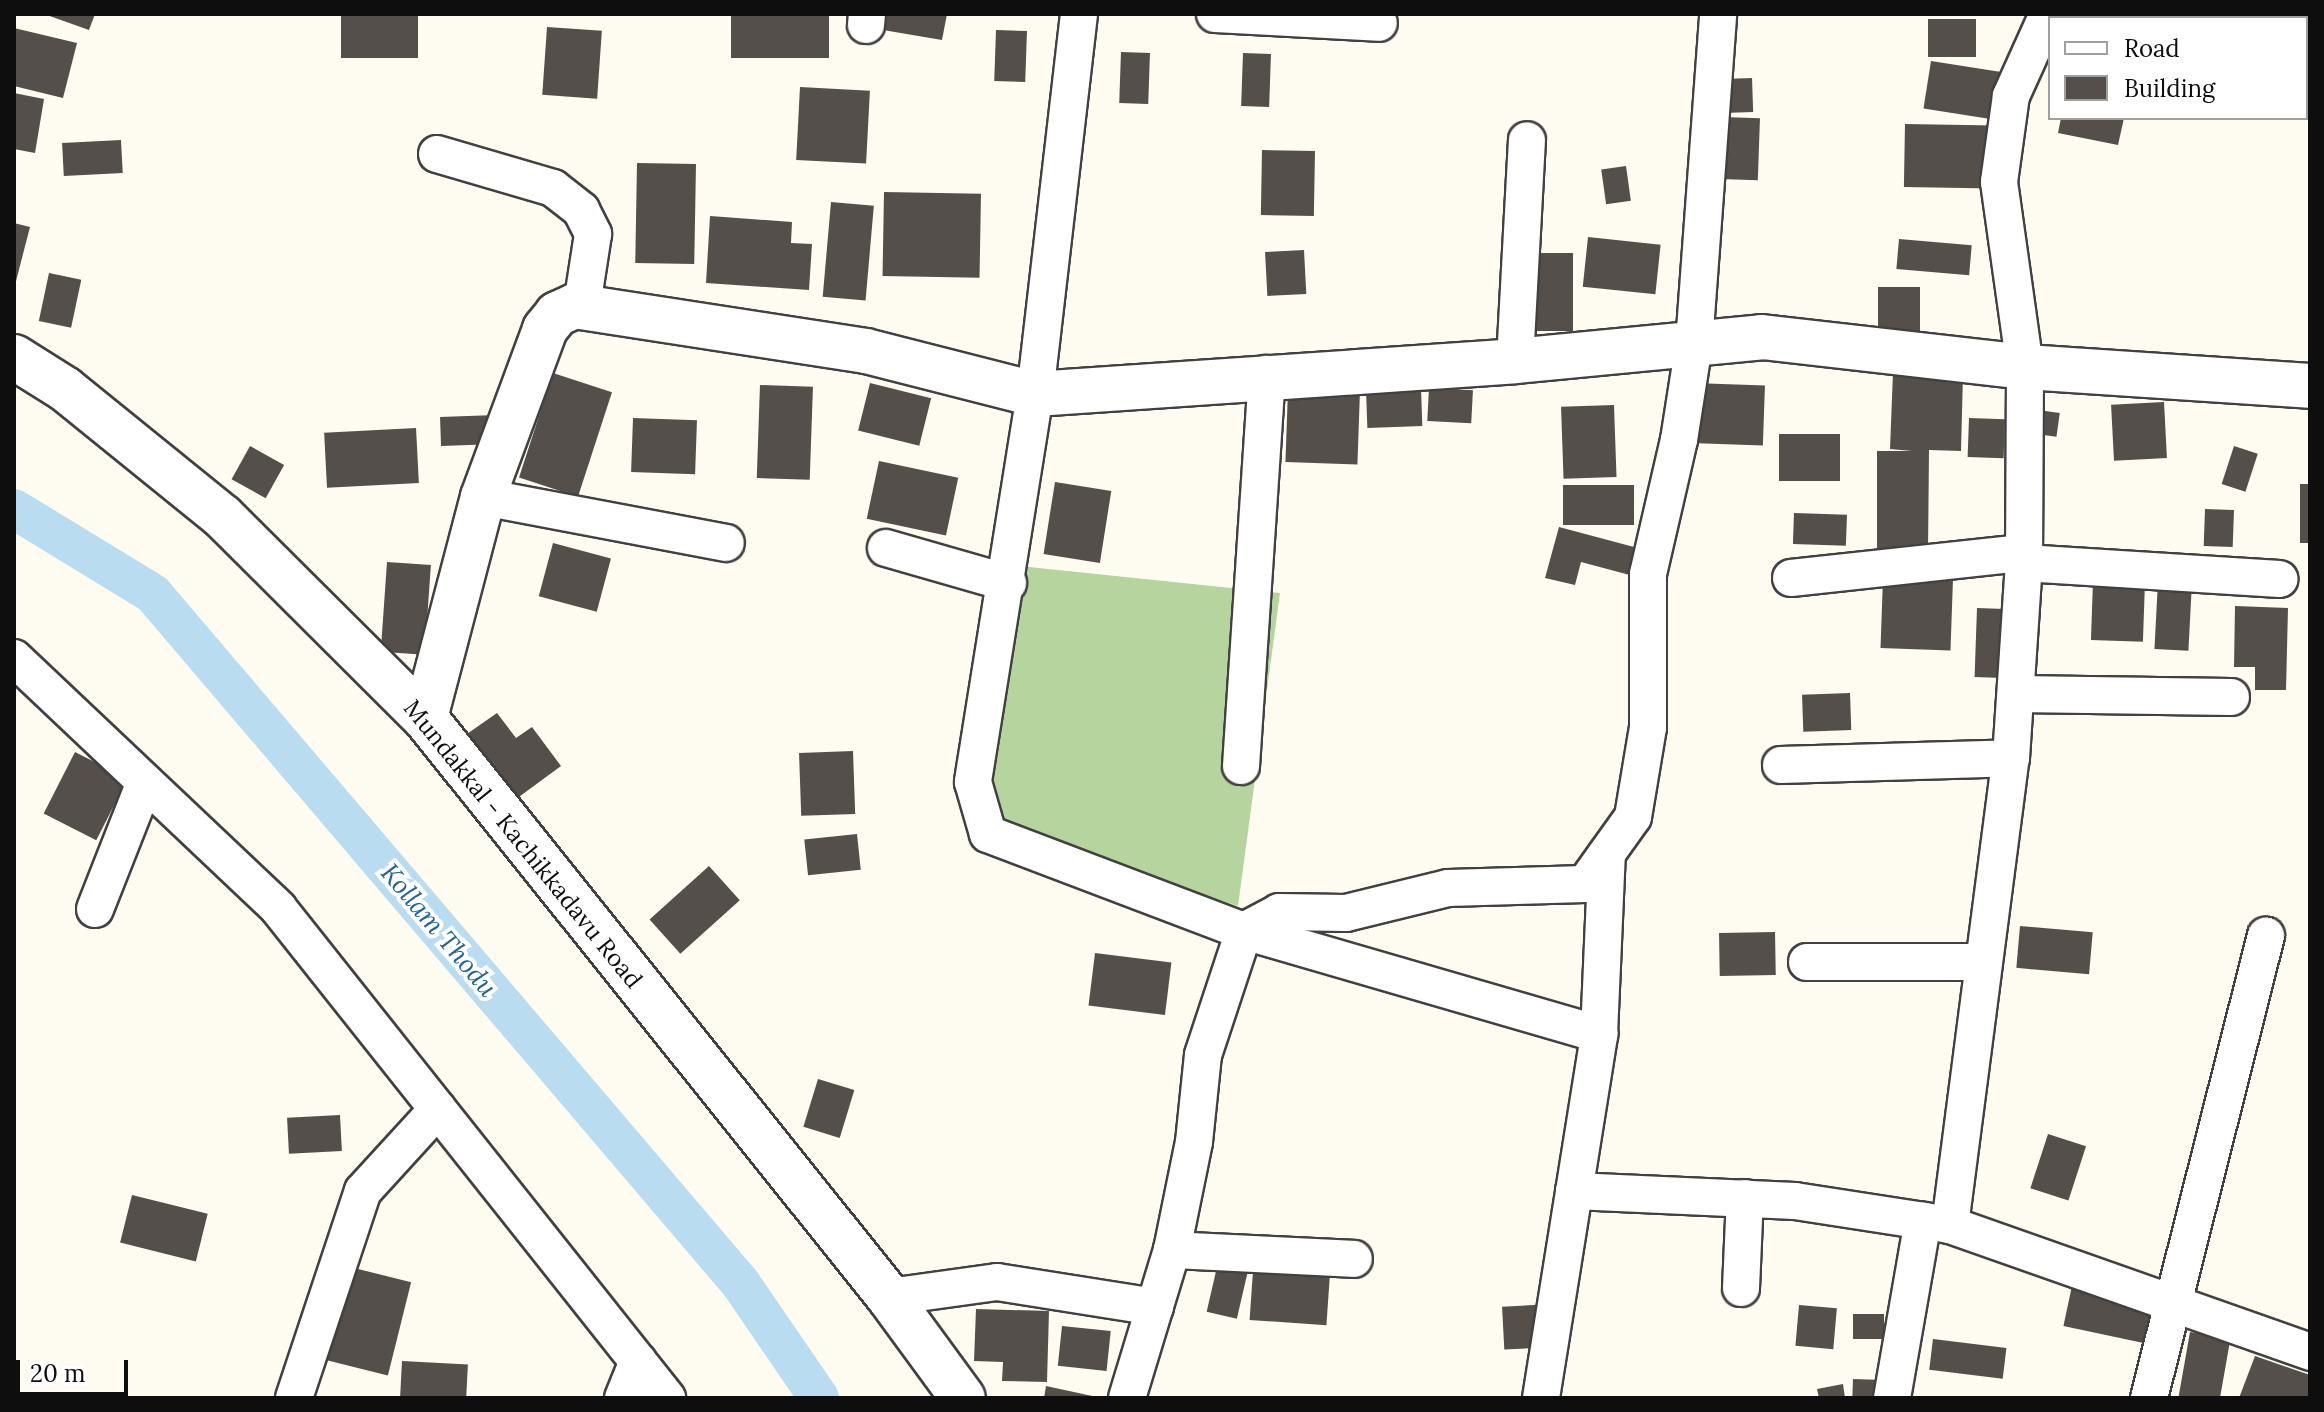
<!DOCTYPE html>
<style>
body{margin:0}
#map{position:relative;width:2324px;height:1412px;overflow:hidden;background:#fefbf0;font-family:Lora,serif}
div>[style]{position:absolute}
.forest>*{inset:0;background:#b6d49d}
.canal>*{height:40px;margin:-20px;padding:0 20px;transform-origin:20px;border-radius:20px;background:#b9dcf0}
.building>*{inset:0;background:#554f4b;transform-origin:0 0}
.roads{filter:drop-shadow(2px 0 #414141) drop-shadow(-2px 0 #414141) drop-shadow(0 2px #414141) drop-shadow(0 -2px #414141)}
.minor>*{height:36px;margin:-18px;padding:0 18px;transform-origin:18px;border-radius:18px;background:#fff}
.tertiary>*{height:44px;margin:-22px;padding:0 22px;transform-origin:22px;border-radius:22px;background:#fff}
span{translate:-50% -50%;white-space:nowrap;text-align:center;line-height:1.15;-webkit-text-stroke:8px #fff;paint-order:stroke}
.street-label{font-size:24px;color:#0e0e0e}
.water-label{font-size:26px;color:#236394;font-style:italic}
.frame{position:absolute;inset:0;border:16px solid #0e0e0e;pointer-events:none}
.legend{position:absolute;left:2048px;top:16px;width:260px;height:104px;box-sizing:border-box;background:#fff;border:2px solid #9f9f9f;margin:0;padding:10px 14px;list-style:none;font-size:24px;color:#0e0e0e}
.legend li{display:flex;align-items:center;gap:16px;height:40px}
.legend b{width:40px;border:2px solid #9f9f9f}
.scale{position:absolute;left:16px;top:1360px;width:112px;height:36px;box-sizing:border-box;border:4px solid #0e0e0e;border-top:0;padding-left:10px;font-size:24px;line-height:28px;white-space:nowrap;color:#0e0e0e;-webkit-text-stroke:6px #fff;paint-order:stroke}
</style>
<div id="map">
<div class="forest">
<i style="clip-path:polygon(1019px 566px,1280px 593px,1238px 906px,1003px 832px,986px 784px)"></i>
</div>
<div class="canal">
<i style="left:14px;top:509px;width:163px;rotate:31.4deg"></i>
<i style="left:153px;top:594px;width:907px;rotate:49.56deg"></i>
<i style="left:741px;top:1284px;width:138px;rotate:55.6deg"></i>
</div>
<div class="building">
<i style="clip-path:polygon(44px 14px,95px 14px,89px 30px)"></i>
<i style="left:341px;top:14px;width:77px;height:44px"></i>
<i style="left:731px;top:14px;width:98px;height:44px"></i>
<i style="clip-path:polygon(886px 14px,947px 14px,942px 40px,883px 30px)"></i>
<i style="clip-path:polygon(2088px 14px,2137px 14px,2136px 18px)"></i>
<i style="left:1928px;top:19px;width:48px;height:38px"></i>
<i style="left:547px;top:27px;width:55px;height:68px;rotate:4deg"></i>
<i style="clip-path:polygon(14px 28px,77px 43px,63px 98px,14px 86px)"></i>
<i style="left:996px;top:30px;width:31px;height:51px;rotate:2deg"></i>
<i style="left:1121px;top:52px;width:29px;height:51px;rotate:2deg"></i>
<i style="left:1243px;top:53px;width:28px;height:53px;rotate:2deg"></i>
<i style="left:1931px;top:61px;width:71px;height:48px;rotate:9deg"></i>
<i style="left:1752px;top:78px;width:34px;height:29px;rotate:88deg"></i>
<i style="left:800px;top:87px;width:70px;height:73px;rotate:3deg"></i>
<i style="clip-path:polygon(14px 93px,44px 99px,35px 153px,14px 149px)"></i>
<i style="left:1722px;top:117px;width:38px;height:62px;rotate:2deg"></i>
<i style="clip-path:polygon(2061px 118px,2124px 118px,2118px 145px,2058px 133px)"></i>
<i style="left:1905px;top:124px;width:89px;height:63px;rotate:1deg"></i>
<i style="left:121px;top:140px;width:33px;height:59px;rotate:87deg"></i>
<i style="left:1262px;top:150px;width:53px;height:65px;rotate:1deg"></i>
<i style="left:637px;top:163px;width:59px;height:100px;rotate:1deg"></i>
<i style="left:1626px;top:166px;width:35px;height:25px;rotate:82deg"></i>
<i style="left:884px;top:192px;width:97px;height:84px;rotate:1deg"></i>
<i style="left:831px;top:202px;width:43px;height:95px;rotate:5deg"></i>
<i style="clip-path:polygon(710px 216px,792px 222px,791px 243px,812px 244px,809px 290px,706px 283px)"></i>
<i style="clip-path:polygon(14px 223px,30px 227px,15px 285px,14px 285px)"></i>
<i style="left:1588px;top:237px;width:73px;height:50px;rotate:6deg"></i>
<i style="left:1899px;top:239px;width:73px;height:30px;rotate:5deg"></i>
<i style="left:1304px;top:250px;width:44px;height:39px;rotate:87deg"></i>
<i style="left:1532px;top:253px;width:41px;height:78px"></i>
<i style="left:49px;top:273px;width:33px;height:49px;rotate:12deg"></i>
<i style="left:1878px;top:287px;width:42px;height:46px"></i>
<i style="clip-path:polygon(1893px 372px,1963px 374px,1961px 451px,1929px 450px,1928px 554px,1877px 554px,1877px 451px,1912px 451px,1890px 449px)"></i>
<i style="left:553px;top:373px;width:62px;height:110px;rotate:18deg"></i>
<i style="left:870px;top:383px;width:63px;height:49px;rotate:14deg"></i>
<i style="left:1693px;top:383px;width:72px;height:60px;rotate:2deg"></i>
<i style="left:760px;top:385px;width:53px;height:93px;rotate:2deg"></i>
<i style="left:1421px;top:388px;width:38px;height:55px;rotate:88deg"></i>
<i style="left:1429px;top:388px;width:44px;height:33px;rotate:3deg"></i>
<i style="left:1288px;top:389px;width:72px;height:73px;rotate:2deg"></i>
<i style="left:2164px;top:402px;width:56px;height:53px;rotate:87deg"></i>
<i style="left:1614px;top:405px;width:72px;height:53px;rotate:88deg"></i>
<i style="left:2038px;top:410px;width:22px;height:24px;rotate:8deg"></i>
<i style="left:496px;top:415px;width:29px;height:56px;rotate:88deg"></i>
<i style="left:633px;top:418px;width:64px;height:54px;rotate:2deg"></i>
<i style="left:1969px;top:418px;width:36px;height:39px;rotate:2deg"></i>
<i style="left:416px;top:428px;width:55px;height:92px;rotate:87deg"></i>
<i style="left:1840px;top:434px;width:47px;height:61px;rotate:90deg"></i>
<i style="left:250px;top:446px;width:39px;height:38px;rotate:29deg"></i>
<i style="left:2234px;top:446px;width:25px;height:40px;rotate:18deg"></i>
<i style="left:879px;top:461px;width:81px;height:59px;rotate:12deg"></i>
<i style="left:1055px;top:482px;width:57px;height:73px;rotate:9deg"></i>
<i style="left:2300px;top:484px;width:10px;height:59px"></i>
<i style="left:1634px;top:485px;width:40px;height:71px;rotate:90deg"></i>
<i style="left:2205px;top:509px;width:29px;height:37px;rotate:2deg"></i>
<i style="left:1794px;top:513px;width:53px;height:31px;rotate:2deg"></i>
<i style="clip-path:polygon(1559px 527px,1649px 551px,1641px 578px,1581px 562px,1575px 585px,1545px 578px)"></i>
<i style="left:553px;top:543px;width:60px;height:55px;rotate:15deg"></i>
<i style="left:387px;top:562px;width:44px;height:90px;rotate:4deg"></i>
<i style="left:1883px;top:577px;width:70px;height:71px;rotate:2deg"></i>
<i style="left:2093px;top:581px;width:52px;height:59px;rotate:2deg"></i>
<i style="left:2158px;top:581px;width:34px;height:68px;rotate:3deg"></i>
<i style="clip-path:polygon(2235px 606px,2288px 608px,2286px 690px,2255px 690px,2255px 667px,2234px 667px)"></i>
<i style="left:1977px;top:608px;width:35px;height:69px;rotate:2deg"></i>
<i style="left:1850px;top:693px;width:37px;height:48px;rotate:88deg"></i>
<i style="clip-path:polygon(497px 713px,516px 738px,532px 727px,561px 766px,512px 802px,464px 736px)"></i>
<i style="left:853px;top:751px;width:63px;height:54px;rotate:88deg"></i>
<i style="left:75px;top:752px;width:59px;height:69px;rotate:27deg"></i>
<i style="left:857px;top:834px;width:36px;height:53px;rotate:84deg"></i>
<i style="left:709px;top:866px;width:46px;height:80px;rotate:48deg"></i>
<i style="left:2020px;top:926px;width:73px;height:42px;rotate:5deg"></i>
<i style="left:1775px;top:932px;width:43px;height:56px;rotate:89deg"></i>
<i style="left:1095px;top:953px;width:77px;height:53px;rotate:7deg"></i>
<i style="left:818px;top:1079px;width:38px;height:50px;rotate:17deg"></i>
<i style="left:340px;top:1115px;width:36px;height:53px;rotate:87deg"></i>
<i style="left:2048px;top:1134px;width:40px;height:57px;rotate:18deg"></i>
<i style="left:132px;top:1195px;width:78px;height:49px;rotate:14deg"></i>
<i style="left:350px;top:1267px;width:63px;height:96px;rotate:14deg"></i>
<i style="left:1217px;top:1267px;width:31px;height:46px;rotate:13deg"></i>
<i style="left:1253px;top:1271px;width:77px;height:49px;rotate:4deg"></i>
<i style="left:2073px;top:1281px;width:83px;height:46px;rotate:12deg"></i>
<i style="left:1553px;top:1304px;width:43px;height:51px;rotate:87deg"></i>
<i style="left:1799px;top:1305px;width:38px;height:41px;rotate:5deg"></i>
<i style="clip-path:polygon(976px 1309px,1049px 1311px,1047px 1382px,1002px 1381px,1003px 1362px,974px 1361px)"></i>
<i style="left:1884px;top:1314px;width:25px;height:31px;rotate:90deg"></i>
<i style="left:1062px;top:1326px;width:49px;height:40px;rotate:6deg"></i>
<i style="left:2190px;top:1332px;width:41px;height:67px;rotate:10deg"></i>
<i style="left:1933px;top:1339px;width:74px;height:31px;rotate:7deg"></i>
<i style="clip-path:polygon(2255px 1356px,2310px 1375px,2310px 1398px,2239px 1398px)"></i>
<i style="left:402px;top:1361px;width:66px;height:37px;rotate:3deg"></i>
<i style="left:1853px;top:1379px;width:23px;height:19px;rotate:2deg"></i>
<i style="clip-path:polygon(1843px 1384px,1845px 1398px,1819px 1398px,1817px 1389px)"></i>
<i style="clip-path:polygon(1046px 1386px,1097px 1397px,1097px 1398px,1044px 1398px)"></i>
</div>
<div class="roads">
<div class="minor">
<i style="left:1079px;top:14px;width:383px;rotate:96.6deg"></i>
<i style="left:1035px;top:394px;width:393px;rotate:99.1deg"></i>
<i style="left:973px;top:782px;width:54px;rotate:73.9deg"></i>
<i style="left:988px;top:834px;width:274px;rotate:20.8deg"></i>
<i style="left:1244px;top:931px;width:370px;rotate:16.2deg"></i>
<i style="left:1599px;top:1034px;width:180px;rotate:-87.5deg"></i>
<i style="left:1215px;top:14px;width:164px;rotate:3.1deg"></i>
<i style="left:866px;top:25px;width:11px;rotate:-85deg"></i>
<i style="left:437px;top:154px;width:121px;rotate:16.3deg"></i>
<i style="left:553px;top:188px;width:36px;rotate:38deg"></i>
<i style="left:581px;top:210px;width:27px;rotate:63deg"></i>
<i style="left:593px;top:234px;width:72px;rotate:98.8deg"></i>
<i style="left:1515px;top:361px;width:221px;rotate:-86.9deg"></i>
<i style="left:483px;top:497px;width:247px;rotate:10.7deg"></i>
<i style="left:886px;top:548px;width:127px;rotate:16deg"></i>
<i style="left:2024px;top:563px;width:256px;rotate:3.6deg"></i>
<i style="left:1791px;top:578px;width:233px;rotate:-6.2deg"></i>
<i style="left:14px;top:658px;width:364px;rotate:43.4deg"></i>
<i style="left:278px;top:908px;width:626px;rotate:51.55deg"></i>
<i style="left:2017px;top:694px;width:214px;rotate:0.8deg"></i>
<i style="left:1781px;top:765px;width:230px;rotate:-1.7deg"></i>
<i style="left:1241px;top:766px;width:393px;rotate:-86.2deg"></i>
<i style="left:95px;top:909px;width:136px;rotate:-68.5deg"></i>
<i style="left:1807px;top:962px;width:175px"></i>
<i style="left:1574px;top:1191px;width:221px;rotate:2.6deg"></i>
<i style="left:1795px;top:1201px;width:157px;rotate:8.8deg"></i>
<i style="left:1950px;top:1225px;width:382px;rotate:19.4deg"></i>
<i style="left:1950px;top:1225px;width:471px;rotate:-82.6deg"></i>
<i style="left:2011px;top:758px;width:195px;rotate:-86.2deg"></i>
<i style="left:2024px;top:563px;width:196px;rotate:-89.7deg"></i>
<i style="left:2025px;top:367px;width:187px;rotate:-98deg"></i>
<i style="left:1999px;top:182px;width:87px;rotate:-82.1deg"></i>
<i style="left:2011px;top:96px;width:90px;rotate:-65.7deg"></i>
<i style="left:1172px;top:1250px;width:182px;rotate:2.8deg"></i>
<i style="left:1741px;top:1288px;width:90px;rotate:-87.5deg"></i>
<i style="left:889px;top:1297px;width:109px;rotate:-7.9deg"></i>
<i style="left:997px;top:1282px;width:160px;rotate:9deg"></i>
<i style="left:294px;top:1398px;width:218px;rotate:-71.6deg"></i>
<i style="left:363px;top:1191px;width:111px;rotate:-47.6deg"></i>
<i style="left:623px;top:1398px;width:40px;rotate:-68deg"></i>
<i style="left:1127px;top:1398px;width:155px;rotate:-73.1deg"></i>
<i style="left:1172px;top:1250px;width:110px;rotate:-78.5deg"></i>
<i style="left:1194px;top:1142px;width:87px;rotate:-84.1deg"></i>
<i style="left:1203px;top:1055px;width:131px;rotate:-71.7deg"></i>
<i style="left:1244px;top:931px;width:40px;rotate:-28deg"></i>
<i style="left:1279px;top:912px;width:67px;rotate:0.9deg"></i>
<i style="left:1346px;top:913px;width:105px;rotate:-13.8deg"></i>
<i style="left:1448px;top:888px;width:137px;rotate:-1.7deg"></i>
<i style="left:1585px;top:884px;width:82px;rotate:-54.4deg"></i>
<i style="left:1633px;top:817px;width:91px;rotate:-80.5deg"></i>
<i style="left:1648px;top:727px;width:153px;rotate:-90deg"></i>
<i style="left:1648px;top:574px;width:138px;rotate:-77deg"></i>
<i style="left:1679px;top:440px;width:97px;rotate:-81.1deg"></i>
<i style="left:1694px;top:344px;width:331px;rotate:-85.8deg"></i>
<i style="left:1541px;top:1398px;width:369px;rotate:-80.9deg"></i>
<i style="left:1892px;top:1398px;width:180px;rotate:-80.1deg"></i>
<i style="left:2149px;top:1398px;width:477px;rotate:-75.8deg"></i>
</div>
<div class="tertiary">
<i style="left:14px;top:357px;width:60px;rotate:32.1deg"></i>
<i style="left:65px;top:389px;width:203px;rotate:39deg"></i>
<i style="left:223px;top:517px;width:285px;rotate:44.9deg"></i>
<i style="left:425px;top:718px;width:742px;rotate:51.29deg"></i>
<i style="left:889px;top:1297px;width:125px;rotate:53.8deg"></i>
<i style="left:425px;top:718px;width:228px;rotate:-75.3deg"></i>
<i style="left:483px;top:497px;width:179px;rotate:-69.7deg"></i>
<i style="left:545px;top:329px;width:19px;rotate:-51deg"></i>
<i style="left:557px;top:314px;width:20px;rotate:-24deg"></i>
<i style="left:575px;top:306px;width:294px;rotate:8.8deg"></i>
<i style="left:866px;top:351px;width:174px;rotate:14.3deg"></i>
<i style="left:1035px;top:394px;width:481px;rotate:-3.9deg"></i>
<i style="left:1515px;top:361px;width:248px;rotate:-5.5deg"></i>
<i style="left:1762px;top:337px;width:265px;rotate:6.5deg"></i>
<i style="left:2025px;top:367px;width:286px;rotate:3.8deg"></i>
</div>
</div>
<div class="street-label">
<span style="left:523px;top:844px;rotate:51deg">Mundakkal - Kachikkadavu Road</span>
</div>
<div class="water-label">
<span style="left:439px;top:930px;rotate:50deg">Kollam Thodu</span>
</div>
<div class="frame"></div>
<ul class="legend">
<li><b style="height:10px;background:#fff"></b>Road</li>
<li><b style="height:22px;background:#554f4b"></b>Building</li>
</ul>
<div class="scale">20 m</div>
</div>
